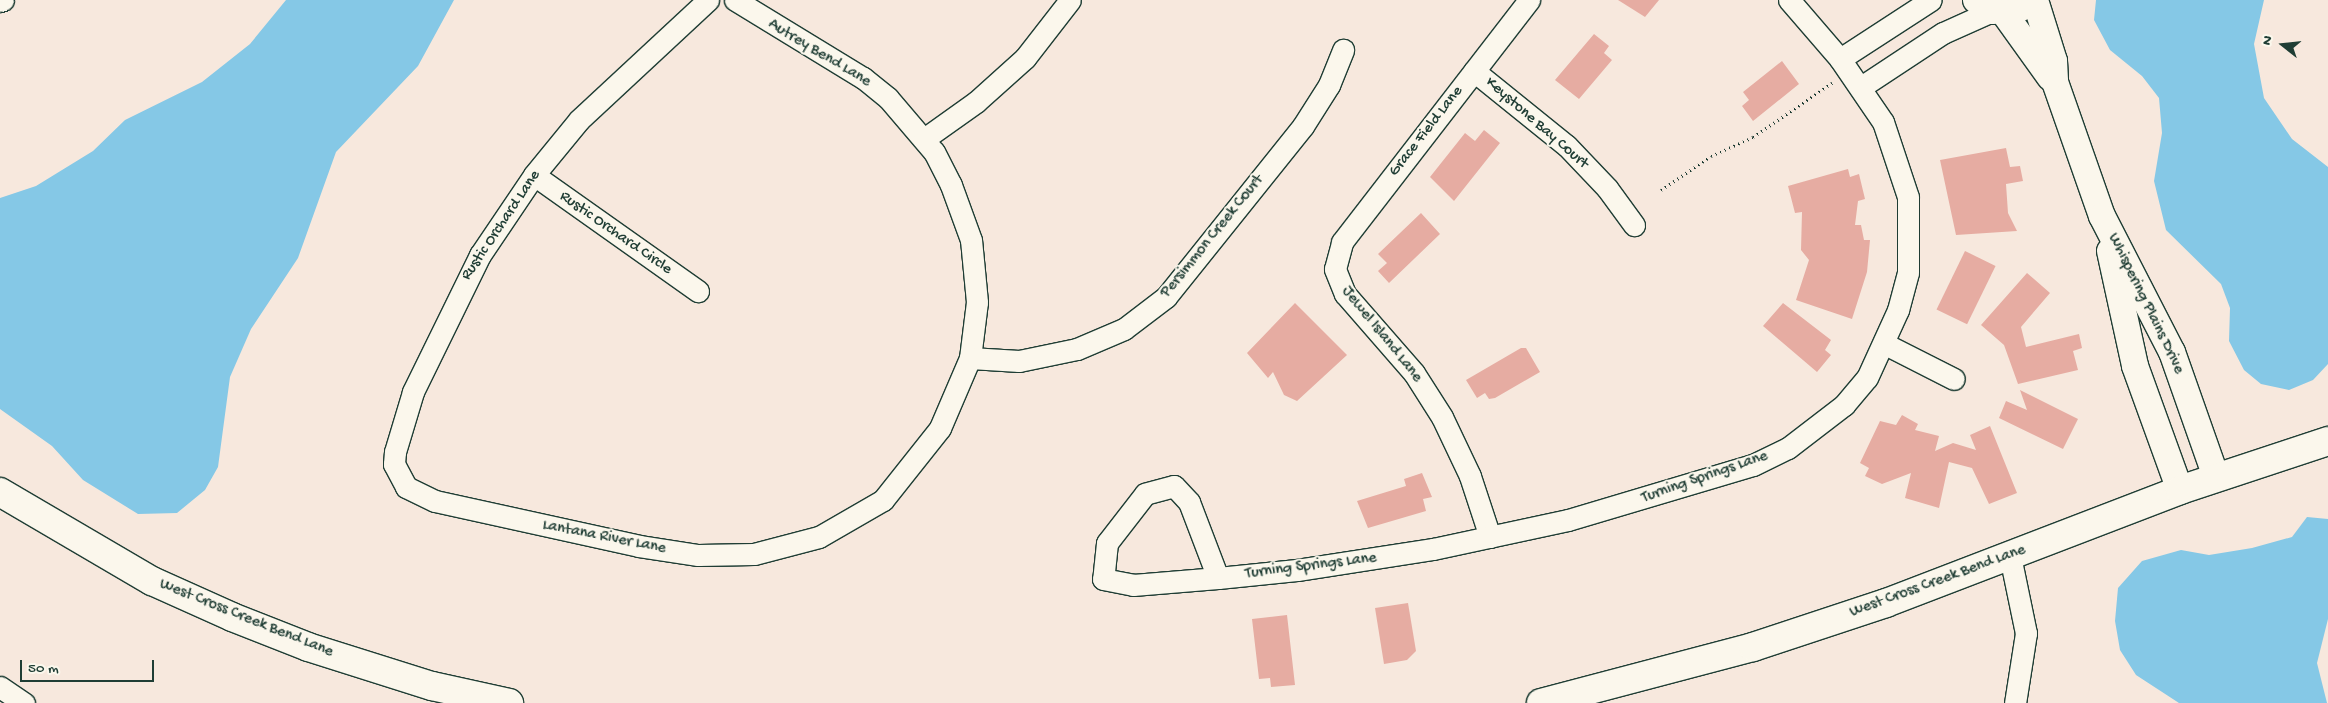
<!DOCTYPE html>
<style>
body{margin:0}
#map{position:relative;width:2328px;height:703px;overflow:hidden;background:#f7e8dd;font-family:"Gochi Hand",sans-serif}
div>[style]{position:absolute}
.water>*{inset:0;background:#85c8e6}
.building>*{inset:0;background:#e6aca2;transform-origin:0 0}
.path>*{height:3px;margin-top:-1.5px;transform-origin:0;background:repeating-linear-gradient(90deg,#1f3d34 0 1px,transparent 0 5px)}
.roads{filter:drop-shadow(1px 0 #1f3d34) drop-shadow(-1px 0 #1f3d34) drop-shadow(0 1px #1f3d34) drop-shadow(0 -1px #1f3d34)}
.minor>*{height:21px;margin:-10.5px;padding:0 10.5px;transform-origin:10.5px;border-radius:10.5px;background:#fbf7ec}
.tertiary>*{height:26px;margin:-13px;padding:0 13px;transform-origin:13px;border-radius:13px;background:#fbf7ec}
.secondary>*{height:28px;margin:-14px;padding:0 14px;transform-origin:14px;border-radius:14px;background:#fbf7ec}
span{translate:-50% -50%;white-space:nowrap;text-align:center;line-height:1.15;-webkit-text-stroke:4px #fbf7ec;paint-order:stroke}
.street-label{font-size:16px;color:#1f3d34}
.north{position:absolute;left:2258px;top:20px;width:50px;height:50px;-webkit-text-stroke:4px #fbf7ec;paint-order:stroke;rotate:286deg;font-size:14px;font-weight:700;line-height:20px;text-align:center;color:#1f3d34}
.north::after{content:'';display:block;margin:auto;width:18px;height:22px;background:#1f3d34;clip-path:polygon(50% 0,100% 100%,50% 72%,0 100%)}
.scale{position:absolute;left:20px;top:660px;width:134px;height:22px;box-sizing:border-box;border:2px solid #1f3d34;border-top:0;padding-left:6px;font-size:15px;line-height:18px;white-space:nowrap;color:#1f3d34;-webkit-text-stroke:4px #fbf7ec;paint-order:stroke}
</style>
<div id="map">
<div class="water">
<i style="clip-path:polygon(286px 0,454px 0,418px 66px,336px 152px,298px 258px,251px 329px,230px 377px,218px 467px,205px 490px,177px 513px,138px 514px,83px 480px,52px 446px,0 409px,0 198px,36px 186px,93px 151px,125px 120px,202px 82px,250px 44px)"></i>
<i style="clip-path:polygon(2096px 0,2264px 0,2254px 44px,2264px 98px,2292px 139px,2328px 167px,2328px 364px,2313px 380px,2289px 390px,2261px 384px,2244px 370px,2229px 341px,2230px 308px,2221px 284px,2166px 230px,2154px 181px,2162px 133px,2159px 98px,2142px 76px,2110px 50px,2094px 20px)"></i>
<i style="clip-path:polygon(2307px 517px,2328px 519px,2328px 619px,2317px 663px,2327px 703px,2179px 703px,2136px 675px,2120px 650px,2115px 621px,2118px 588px,2142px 561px,2181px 550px,2209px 555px,2252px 548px,2292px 537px)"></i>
</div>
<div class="building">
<i style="clip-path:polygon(1618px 0,1659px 0,1645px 17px)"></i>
<i style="clip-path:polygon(1594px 34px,1609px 46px,1604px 53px,1612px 60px,1579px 99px,1555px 80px)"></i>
<i style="clip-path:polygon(1782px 61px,1799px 84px,1753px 121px,1742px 106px,1749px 100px,1743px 92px)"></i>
<i style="clip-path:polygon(1484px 130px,1500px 143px,1454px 201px,1430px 177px,1465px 133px,1475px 141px)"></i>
<i style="clip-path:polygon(2006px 148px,2010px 167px,2020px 166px,2023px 181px,2006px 184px,2008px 213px,2017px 231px,1956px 235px,1940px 160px)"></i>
<i style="clip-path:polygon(1848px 169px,1850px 177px,1859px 174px,1865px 199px,1858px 201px,1855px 225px,1861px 225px,1864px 240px,1870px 240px,1867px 272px,1852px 319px,1796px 300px,1809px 260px,1801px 250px,1802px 212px,1795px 213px,1788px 186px)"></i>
<i style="clip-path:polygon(1421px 213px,1440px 234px,1389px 283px,1378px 271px,1387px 263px,1378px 254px)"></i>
<i style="left:1965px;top:251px;width:34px;height:65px;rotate:26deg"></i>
<i style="clip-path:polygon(2027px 273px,2050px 293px,2021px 327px,2026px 347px,2079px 334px,2082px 348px,2073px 351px,2078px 370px,2018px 384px,2004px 345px,1981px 325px)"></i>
<i style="clip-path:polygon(1295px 303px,1347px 355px,1297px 401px,1284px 395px,1273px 372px,1268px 378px,1247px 353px)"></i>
<i style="clip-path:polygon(1783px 303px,1831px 340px,1825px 350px,1831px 355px,1817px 372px,1763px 326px)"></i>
<i style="clip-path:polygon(1521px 348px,1526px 348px,1540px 372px,1495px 398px,1489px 399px,1485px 393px,1477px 398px,1466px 380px)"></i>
<i style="clip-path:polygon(2020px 390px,2078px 419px,2063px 449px,1999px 418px,2006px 401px,2027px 410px)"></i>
<i style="clip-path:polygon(1902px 415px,1918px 424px,1915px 430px,1939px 436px,1935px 451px,1953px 443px,1976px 450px,1970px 435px,1990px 426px,2017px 493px,1989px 504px,1972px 468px,1949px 462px,1939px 508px,1905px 498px,1911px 473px,1882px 484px,1865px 476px,1869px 468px,1860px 463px,1880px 421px,1896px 425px)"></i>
<i style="clip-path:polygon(1422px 473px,1432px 497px,1423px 499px,1426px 511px,1368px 528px,1357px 501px,1406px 486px,1404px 479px)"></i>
<i style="clip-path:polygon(1408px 603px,1416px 651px,1407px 660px,1384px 664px,1375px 608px)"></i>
<i style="clip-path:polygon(1287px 615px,1295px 685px,1271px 687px,1270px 678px,1259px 679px,1252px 619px)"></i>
</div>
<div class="path">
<i style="left:1661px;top:190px;width:60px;rotate:-34.2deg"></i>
<i style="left:1711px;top:156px;width:46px;rotate:-24.3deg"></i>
<i style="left:1753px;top:137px;width:96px;rotate:-34.4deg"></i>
</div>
<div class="roads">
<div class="minor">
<i style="left:708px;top:0;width:176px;rotate:137.1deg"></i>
<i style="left:579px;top:120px;width:71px;rotate:129.3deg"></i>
<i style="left:534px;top:175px;width:97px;rotate:124deg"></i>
<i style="left:480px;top:255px;width:153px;rotate:116.1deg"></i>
<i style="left:413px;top:392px;width:63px;rotate:106.7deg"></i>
<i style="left:395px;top:452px;width:12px;rotate:95deg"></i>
<i style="left:394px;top:464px;width:26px;rotate:62deg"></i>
<i style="left:406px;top:487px;width:32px;rotate:26deg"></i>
<i style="left:435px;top:501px;width:209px;rotate:12.4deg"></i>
<i style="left:639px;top:546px;width:60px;rotate:8.7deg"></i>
<i style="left:698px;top:555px;width:56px;rotate:-1deg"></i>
<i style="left:754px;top:554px;width:67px;rotate:-14.7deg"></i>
<i style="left:819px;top:537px;width:74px;rotate:-30deg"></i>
<i style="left:883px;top:500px;width:92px;rotate:-51.6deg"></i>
<i style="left:940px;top:428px;width:76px;rotate:-66.8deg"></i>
<i style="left:970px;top:358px;width:56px;rotate:-82.9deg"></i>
<i style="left:977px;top:302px;width:62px;rotate:-95.5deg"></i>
<i style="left:971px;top:240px;width:59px;rotate:-110deg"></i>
<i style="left:951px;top:185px;width:37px;rotate:-117deg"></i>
<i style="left:934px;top:152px;width:71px;rotate:-130.4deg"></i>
<i style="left:888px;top:98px;width:32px;rotate:-141deg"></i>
<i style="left:863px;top:78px;width:150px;rotate:-148.6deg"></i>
<i style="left:0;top:1px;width:3px;rotate:-18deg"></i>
<i style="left:1840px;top:59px;width:108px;rotate:-33deg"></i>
<i style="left:1474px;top:71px;width:119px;rotate:38.9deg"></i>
<i style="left:1567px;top:146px;width:58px;rotate:46.4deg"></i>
<i style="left:1607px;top:188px;width:46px;rotate:53.9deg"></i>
<i style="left:1861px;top:87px;width:98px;rotate:-33.4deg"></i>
<i style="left:1943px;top:33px;width:54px;rotate:-24.2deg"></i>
<i style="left:924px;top:139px;width:64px;rotate:-35.4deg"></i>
<i style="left:976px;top:102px;width:66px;rotate:-41.9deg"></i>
<i style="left:1025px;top:58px;width:73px;rotate:-52.2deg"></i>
<i style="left:534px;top:175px;width:201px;rotate:35.3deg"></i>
<i style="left:1885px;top:344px;width:77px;rotate:26.9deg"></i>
<i style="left:970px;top:358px;width:49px;rotate:3.5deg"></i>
<i style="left:1019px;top:361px;width:59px;rotate:-11.7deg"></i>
<i style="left:1077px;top:349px;width:51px;rotate:-23.1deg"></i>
<i style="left:1124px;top:329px;width:53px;rotate:-37.3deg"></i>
<i style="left:1166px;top:297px;width:219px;rotate:-51.3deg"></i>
<i style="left:1303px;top:126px;width:49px;rotate:-57.6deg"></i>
<i style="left:1329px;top:85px;width:38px;rotate:-68deg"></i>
<i style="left:1490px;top:537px;width:64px;rotate:-108.2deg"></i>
<i style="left:1470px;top:476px;width:65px;rotate:-115.4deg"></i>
<i style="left:1442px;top:417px;width:52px;rotate:-122.5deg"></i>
<i style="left:1414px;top:373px;width:105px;rotate:-131.1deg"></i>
<i style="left:1345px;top:294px;width:27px;rotate:-112deg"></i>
<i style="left:1335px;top:269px;width:28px;rotate:-75deg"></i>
<i style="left:1342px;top:242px;width:306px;rotate:-52.3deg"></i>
<i style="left:2010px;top:556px;width:79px;rotate:78.3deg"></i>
<i style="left:2026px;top:633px;width:71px;rotate:98.9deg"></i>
<i style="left:1218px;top:578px;width:81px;rotate:-110.9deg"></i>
<i style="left:1189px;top:502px;width:22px;rotate:-133deg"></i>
<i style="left:1174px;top:486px;width:30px;rotate:165deg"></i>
<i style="left:1145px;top:494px;width:62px;rotate:127.8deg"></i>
<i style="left:1107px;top:543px;width:36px;rotate:96deg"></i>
<i style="left:1103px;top:579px;width:31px;rotate:11deg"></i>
<i style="left:1133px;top:585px;width:85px;rotate:-4.7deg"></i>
<i style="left:1218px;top:578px;width:79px;rotate:-5.8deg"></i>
<i style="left:1297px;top:570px;width:138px;rotate:-8.8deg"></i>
<i style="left:1433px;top:549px;width:138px;rotate:-12.1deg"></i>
<i style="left:1568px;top:520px;width:193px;rotate:-16.6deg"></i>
<i style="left:1753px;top:465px;width:39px;rotate:-26deg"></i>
<i style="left:1788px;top:448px;width:71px;rotate:-37.5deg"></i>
<i style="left:1844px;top:405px;width:35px;rotate:-50deg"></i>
<i style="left:1867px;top:378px;width:75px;rotate:-65.5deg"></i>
<i style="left:1898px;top:310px;width:39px;rotate:-75deg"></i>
<i style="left:1908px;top:272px;width:75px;rotate:-90deg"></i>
<i style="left:1908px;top:197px;width:79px;rotate:-108.4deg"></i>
<i style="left:1883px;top:122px;width:76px;rotate:-124.3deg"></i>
<i style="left:1840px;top:59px;width:78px;rotate:-130.8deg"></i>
<i style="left:0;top:687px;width:29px;rotate:34deg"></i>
</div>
<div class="tertiary">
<i style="left:1976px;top:0;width:19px;rotate:35deg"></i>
<i style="left:1992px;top:11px;width:29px;rotate:-6deg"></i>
<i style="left:2035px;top:0;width:64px;rotate:72.7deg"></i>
<i style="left:2054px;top:61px;width:21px;rotate:87deg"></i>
<i style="left:2055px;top:82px;width:142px;rotate:70.7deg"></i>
<i style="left:2102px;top:216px;width:153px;rotate:62.8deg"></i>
<i style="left:2172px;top:352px;width:133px;rotate:70.6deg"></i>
<i style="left:2004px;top:13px;width:79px;rotate:54.3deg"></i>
<i style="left:2110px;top:251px;width:118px;rotate:77.7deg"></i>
<i style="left:2135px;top:366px;width:132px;rotate:70.1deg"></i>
</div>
<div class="secondary">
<i style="left:0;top:492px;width:176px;rotate:30.4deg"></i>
<i style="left:152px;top:581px;width:88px;rotate:24.2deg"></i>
<i style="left:232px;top:617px;width:82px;rotate:21.5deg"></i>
<i style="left:308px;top:647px;width:130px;rotate:17.5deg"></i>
<i style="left:432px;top:686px;width:79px;rotate:12.4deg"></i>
<i style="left:1541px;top:703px;width:219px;rotate:-14.8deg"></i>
<i style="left:1753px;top:647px;width:140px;rotate:-18.3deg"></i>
<i style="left:1886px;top:603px;width:315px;rotate:-21deg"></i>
<i style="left:2180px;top:490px;width:156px;rotate:-18.3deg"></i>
</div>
</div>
<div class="street-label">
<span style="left:819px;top:54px;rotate:31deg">Autrey Bend Lane</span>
<span style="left:1536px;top:124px;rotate:41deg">Keystone Bay Court</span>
<span style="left:1427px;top:132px;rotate:-52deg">Grace Field Lane</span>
<span style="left:502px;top:226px;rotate:-56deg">Rustic Orchard Lane</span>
<span style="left:615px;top:234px;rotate:35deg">Rustic Orchard Circle</span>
<span style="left:1213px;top:237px;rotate:-51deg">Persimmon Creek Court</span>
<span style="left:2145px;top:304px;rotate:64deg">Whispering Plains Drive</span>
<span style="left:1381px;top:335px;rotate:51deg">Jewel Island Lane</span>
<span style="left:1705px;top:478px;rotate:-19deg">Turning Springs Lane</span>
<span style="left:604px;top:538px;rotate:11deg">Lantana River Lane</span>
<span style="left:1311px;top:567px;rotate:-7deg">Turning Springs Lane</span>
<span style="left:1938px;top:582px;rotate:-20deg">West Cross Creek Bend Lane</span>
<span style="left:246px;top:619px;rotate:22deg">West Cross Creek Bend Lane</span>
</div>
<div class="north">N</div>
<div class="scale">50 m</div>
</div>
